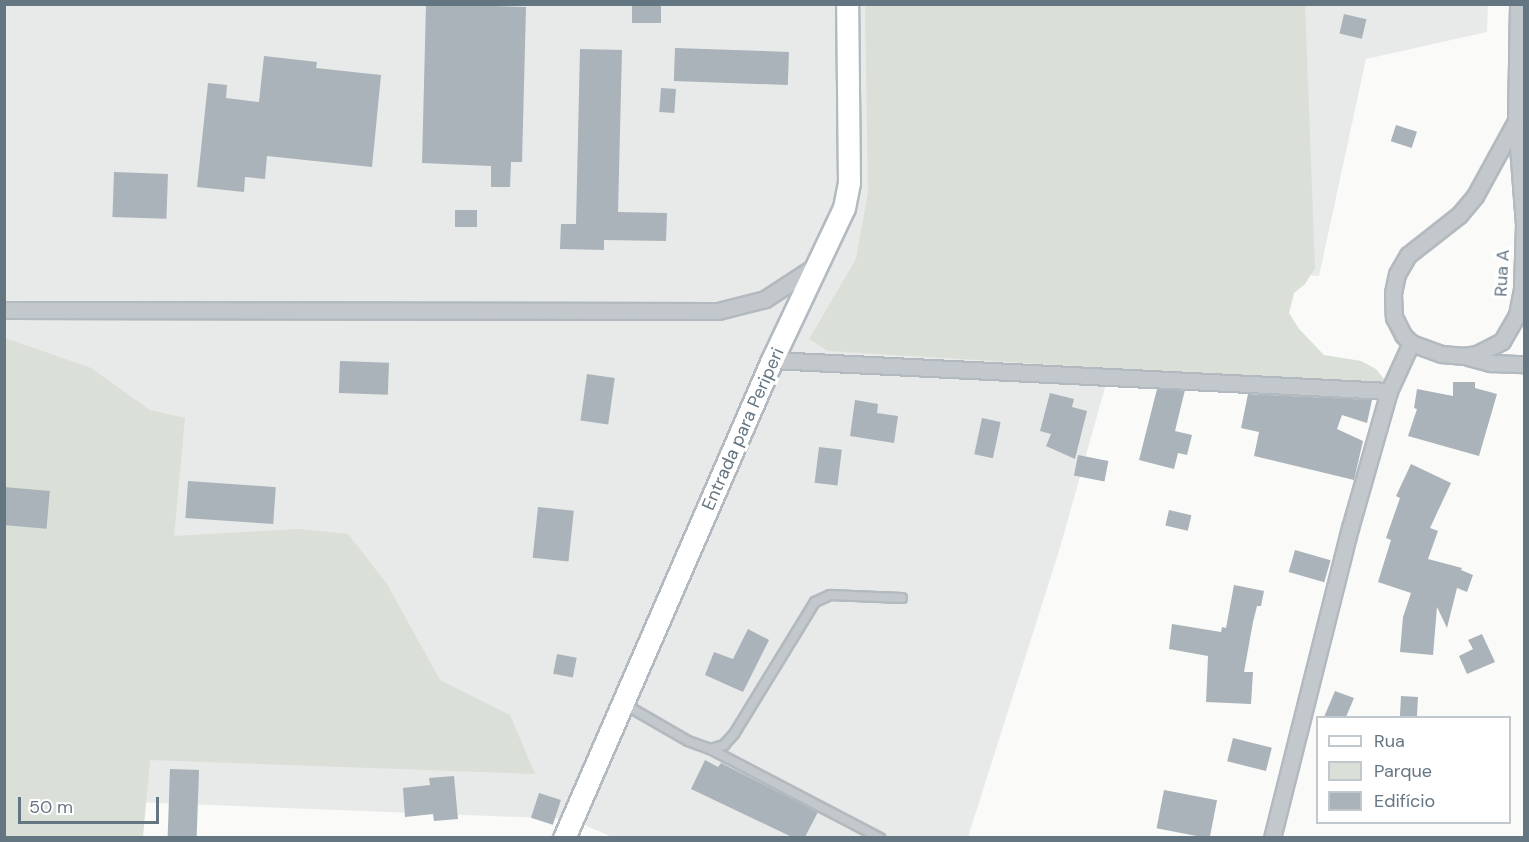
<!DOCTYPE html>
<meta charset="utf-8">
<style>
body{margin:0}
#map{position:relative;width:1529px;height:842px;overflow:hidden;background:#fafaf8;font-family:"DM Sans",sans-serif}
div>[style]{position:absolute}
.built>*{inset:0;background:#e8e9e9}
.green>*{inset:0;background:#dadfd7}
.building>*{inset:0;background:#aab3b9;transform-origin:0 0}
.roads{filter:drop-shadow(2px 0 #b3babf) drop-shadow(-2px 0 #b3babf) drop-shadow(0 2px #b3babf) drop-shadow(0 -2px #b3babf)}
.lane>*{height:8px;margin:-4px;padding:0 4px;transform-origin:4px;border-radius:4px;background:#c3c8cc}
.street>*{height:15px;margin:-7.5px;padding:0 7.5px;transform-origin:7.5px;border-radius:7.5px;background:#c3c8cc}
.secondary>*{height:21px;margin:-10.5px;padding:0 10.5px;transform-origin:10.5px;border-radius:10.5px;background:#fff}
span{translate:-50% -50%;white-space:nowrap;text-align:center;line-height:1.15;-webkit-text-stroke:6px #fff;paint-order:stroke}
.street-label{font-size:18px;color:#657683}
.frame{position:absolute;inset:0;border:6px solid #657683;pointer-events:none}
.legend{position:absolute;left:1316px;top:716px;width:195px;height:108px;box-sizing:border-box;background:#fff;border:2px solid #c1c8cd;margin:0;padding:8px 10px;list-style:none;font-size:18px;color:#657683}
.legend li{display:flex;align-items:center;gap:12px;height:30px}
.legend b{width:30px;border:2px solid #c1c8cd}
.scale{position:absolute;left:18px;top:797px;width:141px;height:27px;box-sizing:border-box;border:3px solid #657683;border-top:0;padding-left:8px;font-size:18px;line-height:21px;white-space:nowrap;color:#657683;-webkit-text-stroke:4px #fff;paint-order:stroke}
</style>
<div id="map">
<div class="built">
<i style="clip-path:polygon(5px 5px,1488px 5px,1487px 32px,1366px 59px,1319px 276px,1276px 273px,1278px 385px,1108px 377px,1059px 551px,968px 837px,614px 838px,571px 819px,5px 797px)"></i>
</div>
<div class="green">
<i style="clip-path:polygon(865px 5px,1305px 5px,1315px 268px,1305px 284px,1294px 293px,1289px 313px,1299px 329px,1324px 355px,1361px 361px,1376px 369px,1384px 379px,1384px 385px,828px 351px,809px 339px,856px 259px,868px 192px)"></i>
<i style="clip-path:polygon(5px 338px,91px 368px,150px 410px,185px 418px,174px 536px,300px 529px,348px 534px,387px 584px,440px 680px,510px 715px,535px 774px,150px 760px,143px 837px,5px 838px)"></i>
</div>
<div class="building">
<i style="clip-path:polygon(426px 4px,526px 7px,522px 162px,511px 162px,510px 187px,491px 187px,491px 166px,422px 163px)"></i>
<i style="left:632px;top:4px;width:29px;height:19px"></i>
<i style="left:1344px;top:14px;width:23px;height:20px;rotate:13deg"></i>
<i style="left:675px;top:48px;width:114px;height:33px;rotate:2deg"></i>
<i style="clip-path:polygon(580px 49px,622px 50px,618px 212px,667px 213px,666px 241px,604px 240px,604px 250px,560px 249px,561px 224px,576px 224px)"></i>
<i style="clip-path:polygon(264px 56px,317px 62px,316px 68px,381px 75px,372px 167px,267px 156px,265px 179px,245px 177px,244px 192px,197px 187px,208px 83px,227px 85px,226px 98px,259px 102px)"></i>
<i style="left:661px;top:88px;width:15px;height:24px;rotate:4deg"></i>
<i style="left:1396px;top:125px;width:22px;height:17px;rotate:18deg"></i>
<i style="left:114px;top:172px;width:54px;height:45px;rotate:2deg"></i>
<i style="left:455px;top:210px;width:22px;height:17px"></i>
<i style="left:340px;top:361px;width:49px;height:32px;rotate:2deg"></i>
<i style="left:587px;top:374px;width:28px;height:47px;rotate:8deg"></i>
<i style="clip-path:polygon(1453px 382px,1475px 382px,1475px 388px,1497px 394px,1479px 456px,1408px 436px,1417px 409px,1414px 408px,1417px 389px,1453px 396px)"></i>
<i style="clip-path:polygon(1157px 389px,1185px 390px,1175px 431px,1192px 435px,1187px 455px,1178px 453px,1174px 469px,1139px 460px)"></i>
<i style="clip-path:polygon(1050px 393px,1074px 399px,1072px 407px,1087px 411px,1075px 459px,1046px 446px,1051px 434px,1040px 431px)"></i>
<i style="clip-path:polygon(1248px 394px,1372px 400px,1367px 423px,1342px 415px,1337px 429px,1363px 441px,1354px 480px,1254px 456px,1259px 432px,1241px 428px)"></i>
<i style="clip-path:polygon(855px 400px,878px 404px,877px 413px,898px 416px,894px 443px,850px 436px)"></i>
<i style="left:982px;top:418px;width:19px;height:37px;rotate:12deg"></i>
<i style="left:819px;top:447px;width:23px;height:36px;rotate:7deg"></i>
<i style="left:1078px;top:455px;width:31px;height:21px;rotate:11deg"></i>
<i style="clip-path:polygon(1411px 464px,1451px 483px,1430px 528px,1438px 531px,1428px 559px,1462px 568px,1461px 570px,1473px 575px,1467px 592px,1457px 588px,1447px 628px,1437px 607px,1433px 655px,1400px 652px,1403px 617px,1411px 593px,1378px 582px,1391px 540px,1386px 538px,1400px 498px,1396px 496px)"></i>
<i style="left:188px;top:481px;width:88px;height:37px;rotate:4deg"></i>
<i style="left:4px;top:487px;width:46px;height:38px;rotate:5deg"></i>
<i style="left:538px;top:507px;width:36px;height:51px;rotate:6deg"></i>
<i style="left:1169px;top:510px;width:23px;height:16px;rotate:13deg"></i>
<i style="left:1295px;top:550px;width:37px;height:23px;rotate:16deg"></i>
<i style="clip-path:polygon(1234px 585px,1264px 591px,1261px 606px,1257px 606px,1253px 622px,1244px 672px,1253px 672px,1251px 704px,1206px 702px,1208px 656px,1169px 649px,1172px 624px,1221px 632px,1222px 627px,1226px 628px)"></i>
<i style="clip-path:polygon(748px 629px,769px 640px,743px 692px,705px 675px,714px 652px,733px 659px)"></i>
<i style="clip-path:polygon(1482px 634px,1495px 662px,1467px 674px,1459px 656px,1473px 649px,1468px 640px)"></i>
<i style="left:557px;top:654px;width:20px;height:20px;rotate:11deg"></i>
<i style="clip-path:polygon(1335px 691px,1354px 698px,1346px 717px,1324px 717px)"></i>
<i style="left:1401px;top:696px;width:17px;height:21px;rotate:3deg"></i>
<i style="left:1233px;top:738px;width:40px;height:24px;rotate:14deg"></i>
<i style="clip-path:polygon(705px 760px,718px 767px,721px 763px,818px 812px,805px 837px,792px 837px,691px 789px)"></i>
<i style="left:199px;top:770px;width:67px;height:29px;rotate:92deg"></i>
<i style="clip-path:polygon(454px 776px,458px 819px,434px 821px,433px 814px,405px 817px,403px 788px,430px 785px,429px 778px)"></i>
<i style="left:1164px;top:790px;width:54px;height:39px;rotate:11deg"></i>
<i style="left:539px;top:793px;width:23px;height:26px;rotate:18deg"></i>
</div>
<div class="roads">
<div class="lane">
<i style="left:624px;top:704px;width:74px;rotate:30deg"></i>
<i style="left:688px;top:741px;width:23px;rotate:20deg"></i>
<i style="left:710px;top:749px;width:15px;rotate:-16deg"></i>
<i style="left:724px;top:745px;width:15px;rotate:-48deg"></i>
<i style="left:734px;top:734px;width:155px;rotate:-58.5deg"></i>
<i style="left:815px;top:602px;width:17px;rotate:-25deg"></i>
<i style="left:830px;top:595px;width:72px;rotate:2.4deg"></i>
<i style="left:710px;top:749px;width:192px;rotate:27.6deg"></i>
</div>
<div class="street">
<i style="left:1516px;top:121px;width:85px;rotate:118.7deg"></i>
<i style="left:1475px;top:196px;width:25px;rotate:130deg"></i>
<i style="left:1459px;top:215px;width:65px;rotate:141.9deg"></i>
<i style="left:1408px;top:255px;width:22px;rotate:120deg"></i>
<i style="left:1397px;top:274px;width:19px;rotate:102deg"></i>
<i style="left:1393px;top:293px;width:24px;rotate:88deg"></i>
<i style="left:1394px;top:317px;width:20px;rotate:63deg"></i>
<i style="left:1403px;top:335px;width:11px;rotate:45deg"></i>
<i style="left:1411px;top:343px;width:33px;rotate:20deg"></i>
<i style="left:1442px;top:354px;width:22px;rotate:5deg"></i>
<i style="left:1464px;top:356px;width:13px;rotate:-9deg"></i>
<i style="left:1477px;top:354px;width:28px;rotate:-27deg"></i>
<i style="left:1502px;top:341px;width:30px;rotate:-60deg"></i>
<i style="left:1517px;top:315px;width:26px;rotate:-79deg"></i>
<i style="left:1522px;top:289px;width:65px;rotate:-88.2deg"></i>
<i style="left:1524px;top:224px;width:103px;rotate:-94.4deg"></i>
<i style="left:1516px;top:121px;width:117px;rotate:-89deg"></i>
<i style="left:4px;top:310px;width:714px;rotate:0.08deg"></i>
<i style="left:718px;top:311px;width:49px;rotate:-14.3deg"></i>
<i style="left:765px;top:299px;width:62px;rotate:-33.2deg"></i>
<i style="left:1468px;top:357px;width:24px;rotate:15deg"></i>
<i style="left:1491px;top:363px;width:33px;rotate:2deg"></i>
<i style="left:772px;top:360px;width:618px;rotate:2.88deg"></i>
<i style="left:1272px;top:838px;width:320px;rotate:-75.9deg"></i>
<i style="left:1350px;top:528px;width:142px;rotate:-74.1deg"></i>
<i style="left:1389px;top:391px;width:53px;rotate:-65.4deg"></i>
</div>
<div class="secondary">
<i style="left:564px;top:838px;width:521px;rotate:-66.48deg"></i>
<i style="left:772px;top:360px;width:168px;rotate:-64.7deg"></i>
<i style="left:844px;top:208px;width:25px;rotate:-79deg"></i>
<i style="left:849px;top:183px;width:179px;rotate:-90.6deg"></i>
</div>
</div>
<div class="street-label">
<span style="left:1502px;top:273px;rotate:-87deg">Rua A</span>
<span style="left:743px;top:429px;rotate:-66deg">Entrada para Periperi</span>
</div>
<div class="frame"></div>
<ul class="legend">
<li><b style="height:8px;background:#fff"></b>Rua</li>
<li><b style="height:16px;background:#dadfd7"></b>Parque</li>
<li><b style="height:16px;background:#aab3b9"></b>Edifício</li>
</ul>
<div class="scale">50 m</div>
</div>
